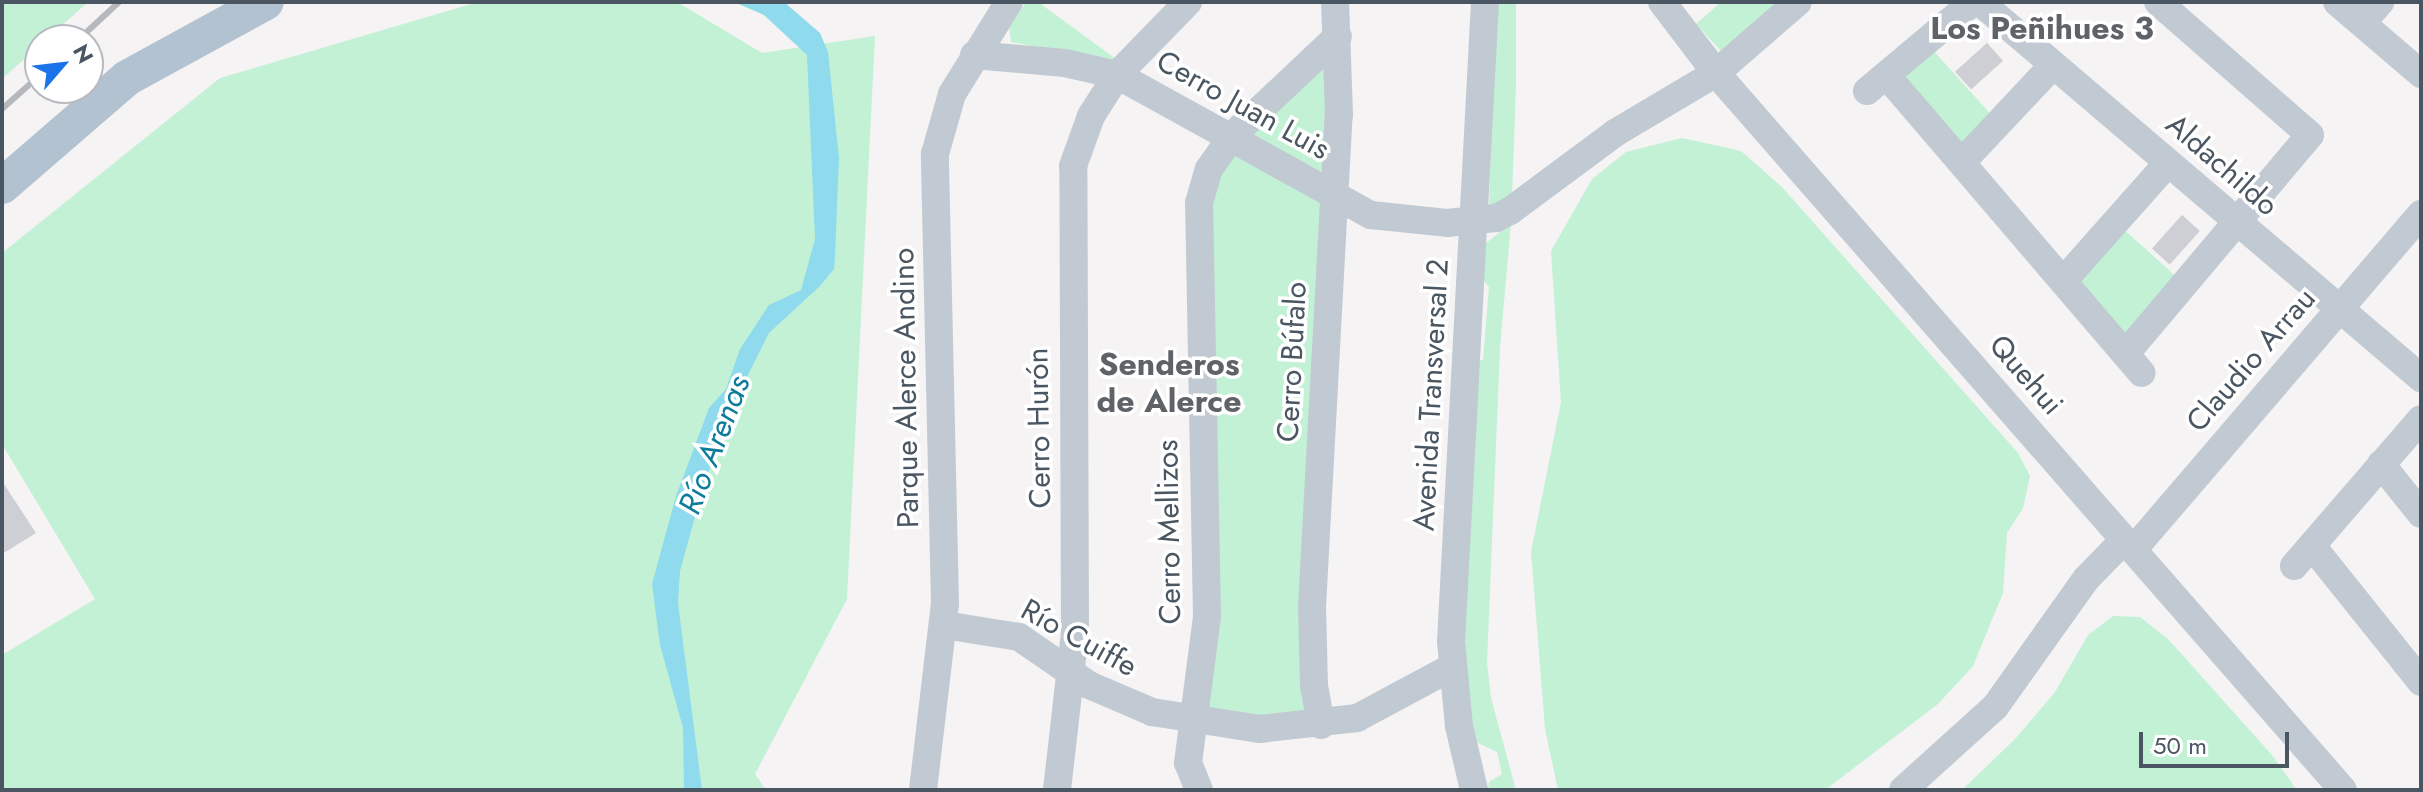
<!DOCTYPE html>
<meta charset="utf-8">
<style>
body{margin:0}
#map{position:relative;width:2423px;height:792px;overflow:hidden;background:#f5f3f3;font-family:Jost,sans-serif}
div>[style]{position:absolute}
.green>*{inset:0;background:#c3f1d5}
.water>*{inset:0;background:#90daee}
.building>*{inset:0;background:#cdcfd5;transform-origin:0 0}
.minor>*{height:28px;margin:-14px;padding:0 14px;transform-origin:14px;border-radius:14px;background:#c1cad2}
.major>*{height:36px;margin:-18px;padding:0 18px;transform-origin:18px;border-radius:18px;background:#b3c2d1}
.rail>*{height:6px;margin:-3px;padding:0 3px;transform-origin:3px;border-radius:3px;background:#b5b8bd}
span{translate:-50% -50%;white-space:nowrap;text-align:center;line-height:1.15;-webkit-text-stroke:7px #fff;paint-order:stroke}
.street-label{font-size:30px;color:#4a5661}
.neighbourhood-label{font-size:32px;color:#5f6368;font-weight:700}
.water-label{font-size:32px;color:#0c7c9b;font-style:italic}
.frame{position:absolute;inset:0;border:4px solid #4a5661;pointer-events:none}
.north{position:absolute;left:24px;top:24px;width:80px;height:80px;box-sizing:border-box;background:#fff;border:2px solid #b7bbc0;border-radius:50%;rotate:62deg;font-size:22px;font-weight:700;line-height:32px;text-align:center;color:#4a5661}
.north::after{content:'';display:block;margin:auto;width:28px;height:36px;background:#1a73e8;clip-path:polygon(50% 0,100% 100%,50% 72%,0 100%)}
.scale{position:absolute;left:2139px;top:732px;width:150px;height:36px;box-sizing:border-box;border:4px solid #4a5661;border-top:0;padding-left:10px;font-size:24px;line-height:28px;white-space:nowrap;color:#4a5661;-webkit-text-stroke:6px #fff;paint-order:stroke}
</style>
<div id="map">
<div class="green">
<i style="clip-path:polygon(2px 2px,88px 2px,2px 79px)"></i>
<i style="clip-path:polygon(478px 2px,677px 2px,762px 53px,875px 36px,847px 599px,755px 774px,766px 790px,2px 790px,2px 655px,95px 599px,2px 444px,2px 253px,220px 78px)"></i>
<i style="clip-path:polygon(1026px 2px,1038px 2px,1120px 62px,1011px 42px,1009px 27px)"></i>
<i style="clip-path:polygon(1495px 2px,1516px 2px,1516px 83px,1512px 199px,1489px 206px)"></i>
<i style="clip-path:polygon(1721px 2px,1784px 2px,1721px 51px,1696px 24px)"></i>
<i style="clip-path:polygon(1931px 48px,1995px 119px,1959px 147px,1903px 73px)"></i>
<i style="clip-path:polygon(1328px 53px,1322px 172px,1252px 135px)"></i>
<i style="clip-path:polygon(1682px 138px,1741px 151px,1782px 187px,2018px 453px,2030px 476px,2023px 508px,2007px 533px,2003px 593px,1973px 666px,1938px 704px,1825px 790px,1558px 790px,1545px 729px,1531px 552px,1561px 402px,1551px 251px,1592px 179px,1626px 152px)"></i>
<i style="clip-path:polygon(1233px 150px,1323px 199px,1304px 711px,1259px 717px,1216px 714px,1207px 706px,1204px 208px)"></i>
<i style="clip-path:polygon(1511px 223px,1500px 348px,1487px 663px,1491px 698px,1516px 790px,1488px 790px,1489px 782px,1502px 774px,1497px 752px,1474px 741px,1462px 683px,1476px 361px,1483px 360px,1489px 287px,1483px 280px,1485px 244px)"></i>
<i style="clip-path:polygon(2120px 226px,2181px 281px,2132px 340px,2076px 277px)"></i>
<i style="clip-path:polygon(2113px 616px,2140px 617px,2168px 639px,2272px 755px,2297px 790px,1962px 790px,2016px 738px,2055px 692px,2088px 635px)"></i>
</div>
<div class="water">
<i style="clip-path:polygon(734px 2px,784px 2px,820px 33px,828px 52px,839px 158px,835px 257px,834px 269px,820px 286px,769px 333px,729px 413px,703px 488px,680px 571px,678px 603px,702px 790px,684px 790px,683px 728px,660px 645px,652px 584px,676px 496px,709px 408px,726px 389px,740px 349px,769px 305px,801px 290px,815px 239px,807px 55px,764px 15px)"></i>
</div>
<div class="building">
<i style="left:1987px;top:43px;width:24px;height:43px;rotate:48deg"></i>
<i style="left:2182px;top:215px;width:24px;height:45px;rotate:42deg"></i>
<i style="clip-path:polygon(2px 481px,36px 533px,2px 554px)"></i>
</div>
<div class="minor">
<i style="left:1662px;top:2px;width:89px;rotate:52.7deg"></i>
<i style="left:1716px;top:73px;width:952px;rotate:48.83deg"></i>
<i style="left:1980px;top:2px;width:580px;rotate:40.45deg"></i>
<i style="left:2337px;top:2px;width:111px;rotate:40.6deg"></i>
<i style="left:2362px;top:23px;width:28px;rotate:-49deg"></i>
<i style="left:974px;top:55px;width:91px;rotate:5deg"></i>
<i style="left:1065px;top:63px;width:53px;rotate:13deg"></i>
<i style="left:1117px;top:75px;width:290px;rotate:28.9deg"></i>
<i style="left:1371px;top:215px;width:76px;rotate:6deg"></i>
<i style="left:1447px;top:223px;width:49px;rotate:-5.8deg"></i>
<i style="left:1496px;top:218px;width:16px;rotate:-27deg"></i>
<i style="left:1510px;top:211px;width:131px;rotate:-36.6deg"></i>
<i style="left:1615px;top:133px;width:117px;rotate:-30.7deg"></i>
<i style="left:1716px;top:73px;width:108px;rotate:-40.9deg"></i>
<i style="left:1887px;top:76px;width:391px;rotate:49.4deg"></i>
<i style="left:1867px;top:91px;width:138px;rotate:-40deg"></i>
<i style="left:1962px;top:162px;width:133px;rotate:-46.8deg"></i>
<i style="left:2064px;top:280px;width:157px;rotate:-48.4deg"></i>
<i style="left:2128px;top:351px;width:282px;rotate:-49.9deg"></i>
<i style="left:2310px;top:135px;width:202px;rotate:-138.8deg"></i>
<i style="left:2381px;top:464px;width:64px;rotate:51.3deg"></i>
<i style="left:2313px;top:547px;width:173px;rotate:51.3deg"></i>
<i style="left:2133px;top:550px;width:443px;rotate:-49.4deg"></i>
<i style="left:2294px;top:566px;width:194px;rotate:-49.2deg"></i>
<i style="left:944px;top:625px;width:76px;rotate:9.1deg"></i>
<i style="left:1019px;top:637px;width:85px;rotate:34.4deg"></i>
<i style="left:1089px;top:685px;width:69px;rotate:23.2deg"></i>
<i style="left:1152px;top:712px;width:108px;rotate:9deg"></i>
<i style="left:1259px;top:729px;width:99px;rotate:-6.4deg"></i>
<i style="left:1357px;top:718px;width:108px;rotate:-28.2deg"></i>
<i style="left:1321px;top:725px;width:39px;rotate:-100deg"></i>
<i style="left:1314px;top:687px;width:80px;rotate:-91.4deg"></i>
<i style="left:1312px;top:607px;width:493px;rotate:-86.9deg"></i>
<i style="left:1339px;top:115px;width:113px;rotate:-92deg"></i>
<i style="left:923px;top:790px;width:187px;rotate:-83.3deg"></i>
<i style="left:945px;top:604px;width:450px;rotate:-91.3deg"></i>
<i style="left:935px;top:154px;width:62px;rotate:-74.2deg"></i>
<i style="left:952px;top:94px;width:108px;rotate:-58.2deg"></i>
<i style="left:1057px;top:790px;width:160px;rotate:-83.5deg"></i>
<i style="left:1075px;top:631px;width:465px;rotate:-90.2deg"></i>
<i style="left:1073px;top:166px;width:53px;rotate:-70.2deg"></i>
<i style="left:1091px;top:116px;width:49px;rotate:-57.6deg"></i>
<i style="left:1117px;top:75px;width:102px;rotate:-45.8deg"></i>
<i style="left:1199px;top:790px;width:29px;rotate:-112deg"></i>
<i style="left:1188px;top:763px;width:148px;rotate:-82.6deg"></i>
<i style="left:1207px;top:616px;width:413px;rotate:-91.1deg"></i>
<i style="left:1199px;top:203px;width:35px;rotate:-74deg"></i>
<i style="left:1209px;top:169px;width:42px;rotate:-54.8deg"></i>
<i style="left:1233px;top:135px;width:144px;rotate:-43.3deg"></i>
<i style="left:1474px;top:790px;width:66px;rotate:-103.2deg"></i>
<i style="left:1459px;top:726px;width:84px;rotate:-95.4deg"></i>
<i style="left:1451px;top:642px;width:641px;rotate:-86.96deg"></i>
<i style="left:1903px;top:790px;width:124px;rotate:-42.1deg"></i>
<i style="left:1995px;top:707px;width:157px;rotate:-54.6deg"></i>
<i style="left:2086px;top:579px;width:54px;rotate:-45.7deg"></i>
</div>
<div class="major">
<i style="left:2px;top:186px;width:165px;rotate:-40.8deg"></i>
<i style="left:127px;top:78px;width:158px;rotate:-28.7deg"></i>
</div>
<div class="rail">
<i style="left:78px;top:40px;width:56px;rotate:-42.8deg"></i>
<i style="left:2px;top:109px;width:51px;rotate:-41.8deg"></i>
</div>
<div class="street-label">
<span style="left:1243px;top:105px;rotate:29deg">Cerro Juan Luis</span>
<span style="left:2222px;top:165px;rotate:41deg">Aldachildo</span>
<span style="left:2251px;top:360px;rotate:-49deg">Claudio Arrau</span>
<span style="left:1292px;top:362px;rotate:-87deg">Cerro Búfalo</span>
<span style="left:2026px;top:375px;rotate:49deg">Quehui</span>
<span style="left:906px;top:388px;rotate:-91deg">Parque Alerce Andino</span>
<span style="left:1431px;top:395px;rotate:-87deg">Avenida Transversal 2</span>
<span style="left:1039px;top:428px;rotate:-91deg">Cerro Hurón</span>
<span style="left:1169px;top:532px;rotate:-91deg">Cerro Mellizos</span>
<span style="left:1079px;top:638px;rotate:29deg">Río Cuiffe</span>
</div>
<div class="neighbourhood-label">
<span style="left:2042px;top:28px">Los Peñihues 3</span>
<span style="left:1169px;top:383px">Senderos<br>de Alerce</span>
</div>
<div class="water-label">
<span style="left:714px;top:445px;rotate:-69deg">Río Arenas</span>
</div>
<div class="frame"></div>
<div class="north">N</div>
<div class="scale">50 m</div>
</div>
